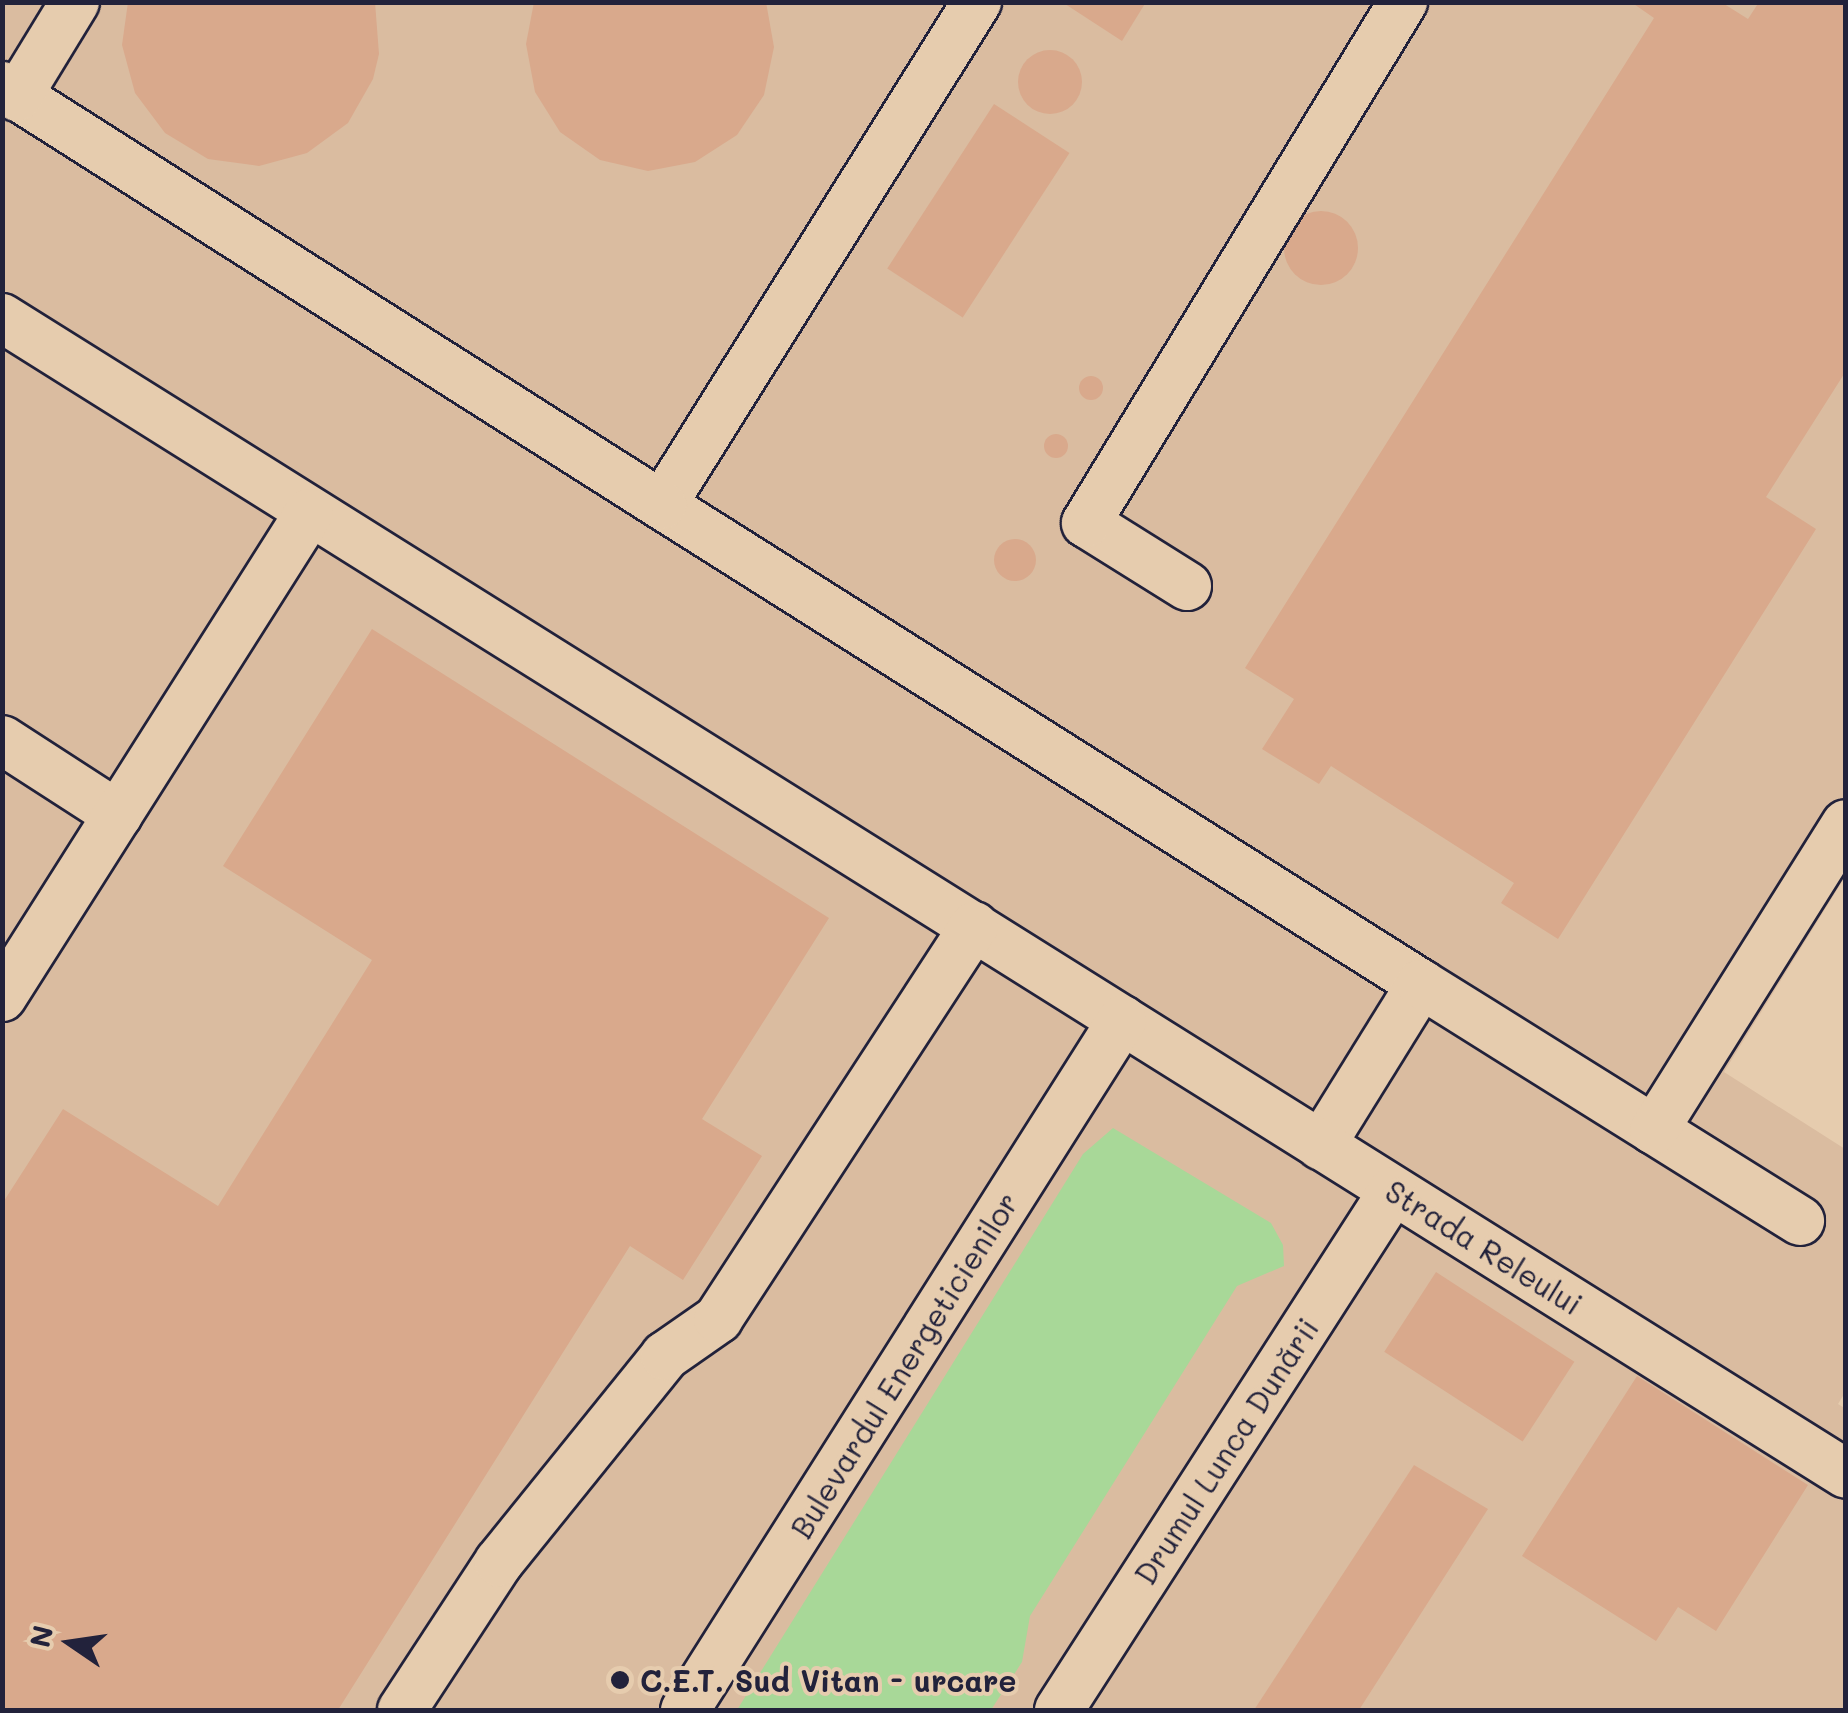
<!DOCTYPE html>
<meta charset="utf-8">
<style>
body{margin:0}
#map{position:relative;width:1848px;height:1713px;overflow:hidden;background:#e6ccae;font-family:Mali,sans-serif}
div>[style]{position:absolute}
.built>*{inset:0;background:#dabca0}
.green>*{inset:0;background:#a8d898}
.building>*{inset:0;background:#d9a98c;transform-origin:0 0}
.round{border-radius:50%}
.roads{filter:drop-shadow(2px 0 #22223b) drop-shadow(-2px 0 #22223b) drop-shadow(0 2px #22223b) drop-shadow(0 -2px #22223b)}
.minor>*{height:48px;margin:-24px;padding:0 24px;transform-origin:24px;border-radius:24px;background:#e6ccae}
.dots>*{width:28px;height:28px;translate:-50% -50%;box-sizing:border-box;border:5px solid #e6ccae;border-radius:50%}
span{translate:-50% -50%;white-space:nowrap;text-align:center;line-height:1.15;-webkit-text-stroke:8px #e6ccae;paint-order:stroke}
.street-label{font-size:30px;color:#22223b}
.poi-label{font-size:30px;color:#22223b;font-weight:700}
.left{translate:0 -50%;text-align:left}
.frame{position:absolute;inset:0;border:5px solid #22223b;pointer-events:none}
.north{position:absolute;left:20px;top:1593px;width:100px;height:100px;-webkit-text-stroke:8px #e6ccae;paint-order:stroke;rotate:283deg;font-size:28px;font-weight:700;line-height:40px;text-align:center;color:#22223b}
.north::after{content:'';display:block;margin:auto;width:35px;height:45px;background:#22223b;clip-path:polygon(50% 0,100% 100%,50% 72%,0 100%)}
</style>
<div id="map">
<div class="built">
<i style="clip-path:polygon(3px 3px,1845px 3px,1845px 877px,1724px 1072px,1845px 1149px,1846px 1391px,1838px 1404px,1846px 1409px,1845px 1710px,3px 1710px)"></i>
</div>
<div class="green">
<i style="clip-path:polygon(1113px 1128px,1271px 1223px,1283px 1245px,1284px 1266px,1237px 1286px,1030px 1616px,1022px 1662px,991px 1710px,737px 1710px,1083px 1154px)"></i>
</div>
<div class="building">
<i style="clip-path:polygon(128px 2px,375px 2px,379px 54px,373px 79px,348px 123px,307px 153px,259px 166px,208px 159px,165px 133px,135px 93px,122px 45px)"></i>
<i style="clip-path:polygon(534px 2px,766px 2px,774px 47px,764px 95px,737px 135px,695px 162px,648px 171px,600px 160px,560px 132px,535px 92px,526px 44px)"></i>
<i style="clip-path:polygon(1062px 2px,1146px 2px,1122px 41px)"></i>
<i style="clip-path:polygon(1631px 2px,1721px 2px,1748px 19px,1759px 2px,1846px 2px,1846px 371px,1766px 497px,1816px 529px,1558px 939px,1501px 903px,1514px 883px,1331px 766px,1319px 784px,1262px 749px,1294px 699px,1245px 668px,1654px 18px)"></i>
<i class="round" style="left:1018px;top:50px;width:64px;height:64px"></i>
<i style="left:994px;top:104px;width:90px;height:196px;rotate:33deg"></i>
<i class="round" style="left:1284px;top:211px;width:74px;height:74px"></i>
<i class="round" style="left:1079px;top:376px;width:24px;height:24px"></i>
<i class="round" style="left:1044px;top:434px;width:24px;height:24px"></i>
<i class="round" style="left:994px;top:539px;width:42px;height:42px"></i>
<i style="clip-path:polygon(372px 629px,829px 918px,702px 1119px,762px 1156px,683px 1280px,630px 1246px,338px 1710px,2px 1710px,2px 1204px,63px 1109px,218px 1206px,372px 960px,223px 866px)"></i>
<i style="left:1436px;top:1272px;width:165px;height:95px;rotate:33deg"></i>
<i style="clip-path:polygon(1637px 1376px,1808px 1485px,1716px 1631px,1678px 1607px,1656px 1641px,1522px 1556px)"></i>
<i style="clip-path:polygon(1414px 1465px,1488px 1509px,1359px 1710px,1254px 1710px)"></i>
</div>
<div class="roads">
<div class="minor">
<i style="left:977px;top:2px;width:593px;rotate:122.06deg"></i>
<i style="left:662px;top:505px;width:898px;rotate:32.26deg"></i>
<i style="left:1421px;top:984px;width:190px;rotate:121.8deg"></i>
<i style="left:2px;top:86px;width:782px;rotate:32.41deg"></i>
<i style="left:17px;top:97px;width:111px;rotate:-58.6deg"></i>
<i style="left:2px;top:318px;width:2176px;rotate:32.08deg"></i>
<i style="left:1187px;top:586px;width:119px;rotate:-148deg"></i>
<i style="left:1086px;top:523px;width:610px;rotate:-58.68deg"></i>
<i style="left:2px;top:740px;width:138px;rotate:32.9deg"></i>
<i style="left:1421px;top:984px;width:447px;rotate:32deg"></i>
<i style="left:2px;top:997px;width:573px;rotate:-57.61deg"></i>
<i style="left:1654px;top:1130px;width:361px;rotate:-57.9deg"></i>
<i style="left:402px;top:1710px;width:177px;rotate:-56.8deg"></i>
<i style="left:499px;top:1562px;width:265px;rotate:-51.1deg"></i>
<i style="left:665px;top:1356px;width:65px;rotate:-34.9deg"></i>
<i style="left:718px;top:1319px;width:469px;rotate:-56.9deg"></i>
<i style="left:685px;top:1710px;width:817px;rotate:-57.65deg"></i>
<i style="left:1059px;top:1710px;width:617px;rotate:-57.24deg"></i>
</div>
</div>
<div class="dots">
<i style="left:620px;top:1680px;background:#22223b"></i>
</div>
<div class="street-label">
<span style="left:1484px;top:1247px;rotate:32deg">Strada Releului</span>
<span style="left:904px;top:1365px;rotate:-58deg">Bulevardul Energeticienilor</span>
<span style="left:1226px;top:1451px;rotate:-57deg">Drumul Lunca Dunării</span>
</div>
<div class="poi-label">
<span class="left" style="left:640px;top:1680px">C.E.T. Sud Vitan - urcare</span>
</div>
<div class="frame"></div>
<div class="north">N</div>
</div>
